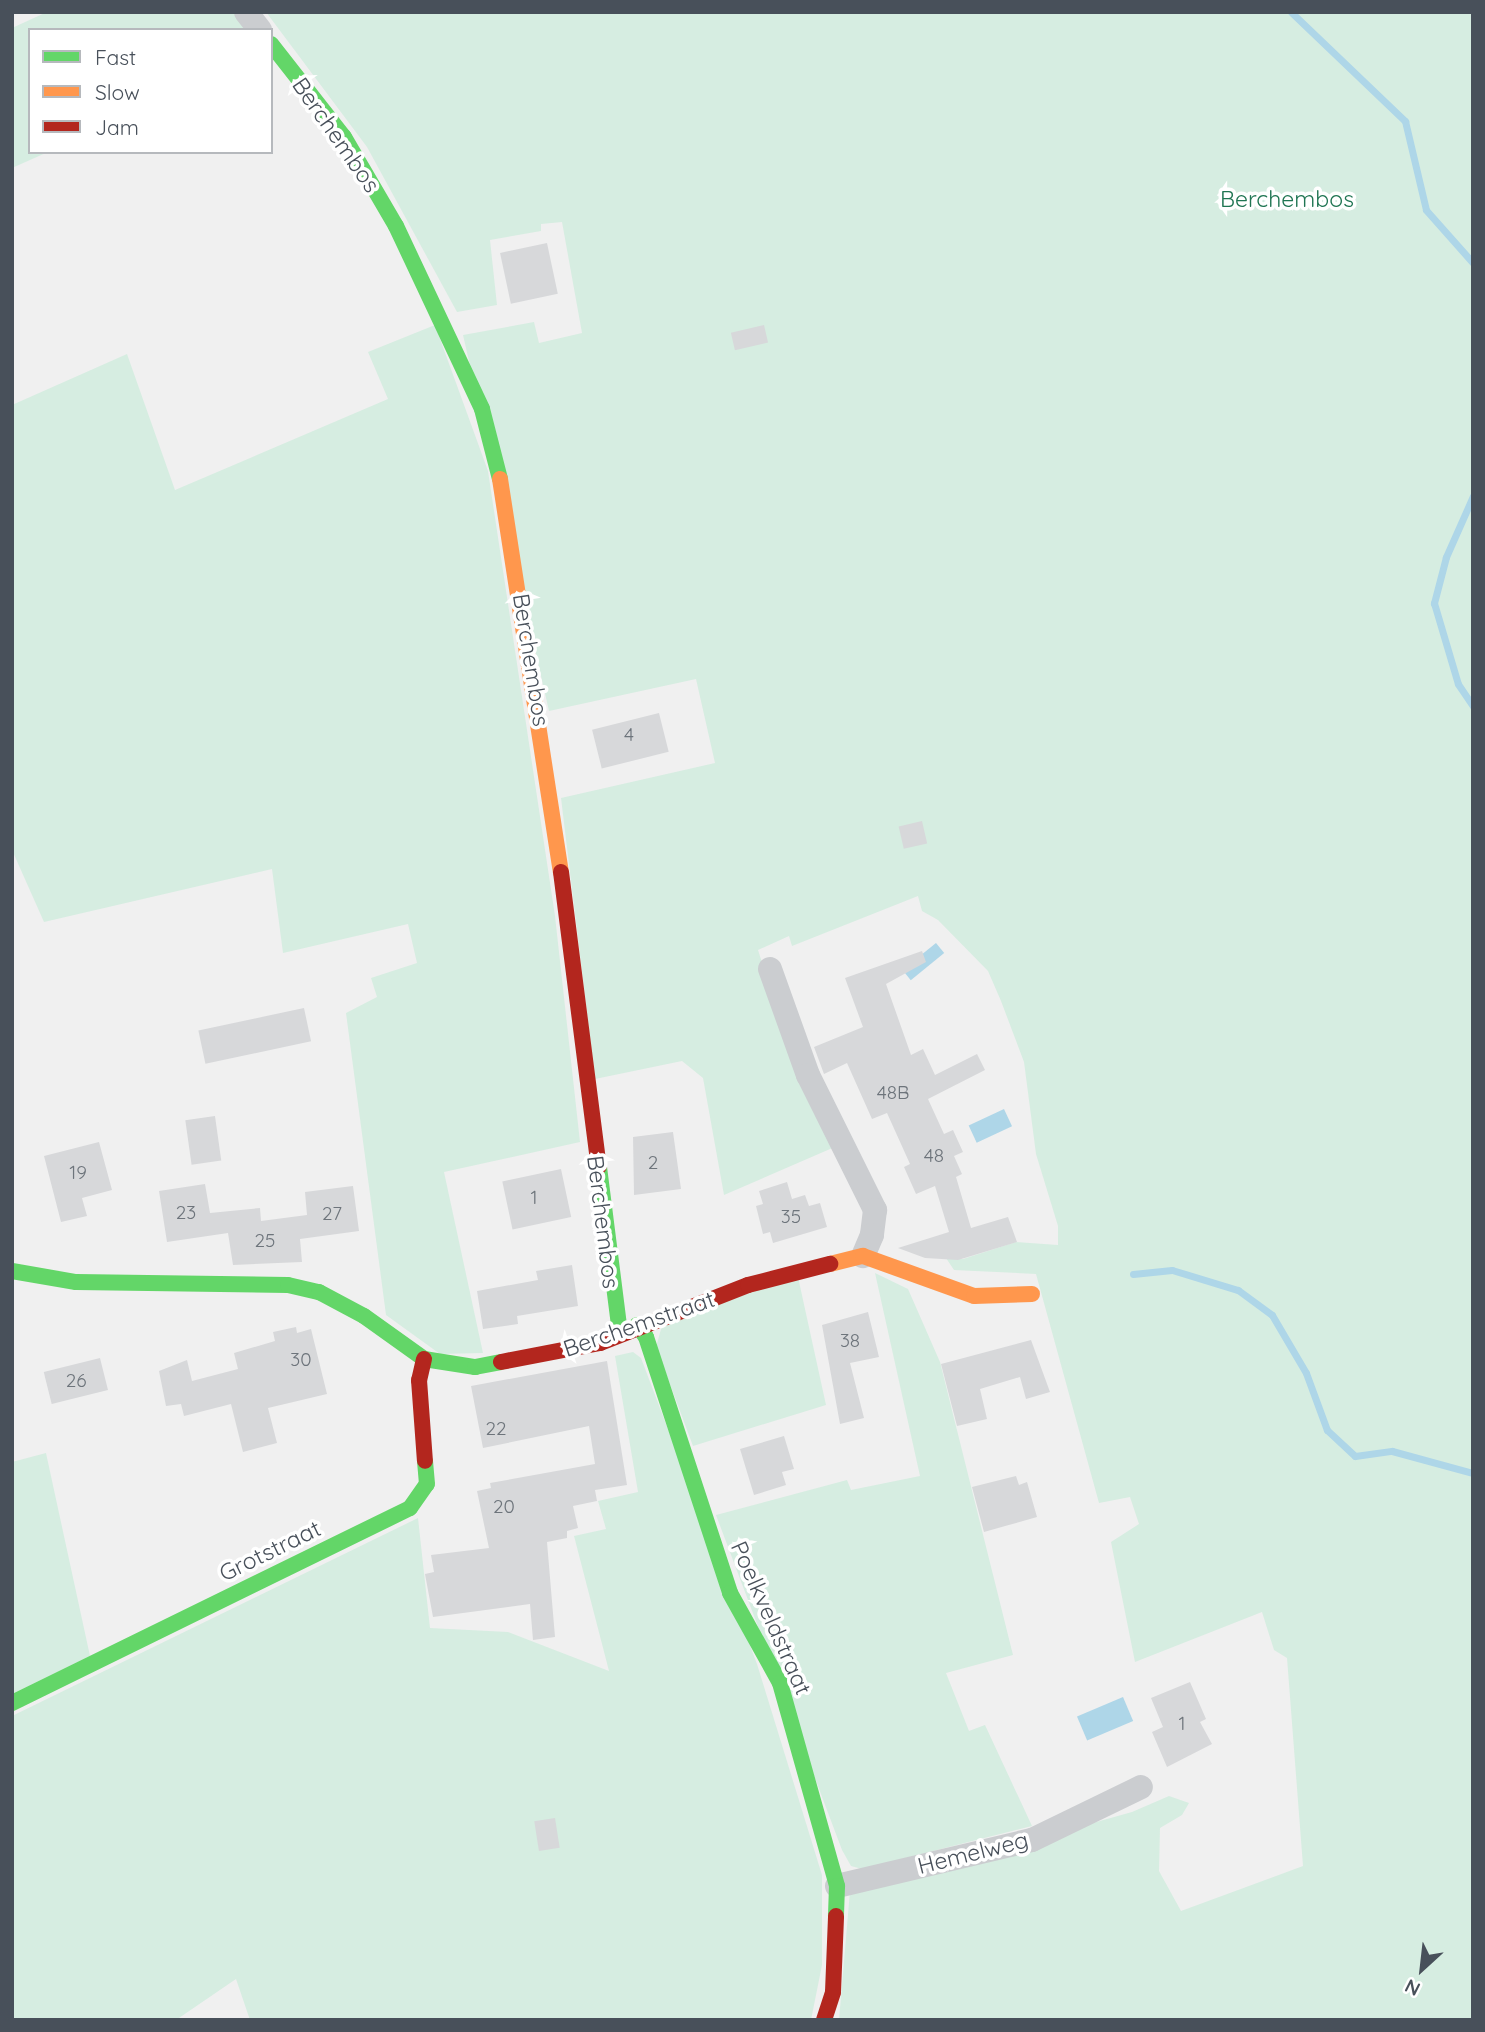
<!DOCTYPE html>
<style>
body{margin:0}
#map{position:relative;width:1485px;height:2032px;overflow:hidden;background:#f0f0f0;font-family:Quicksand,sans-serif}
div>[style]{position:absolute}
.green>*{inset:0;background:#d6ede1}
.water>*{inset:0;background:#aed6e8;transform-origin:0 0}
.stream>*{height:7px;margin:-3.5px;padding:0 3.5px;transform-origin:3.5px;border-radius:3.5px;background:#aed6e8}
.building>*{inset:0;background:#d7d8da;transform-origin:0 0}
.street>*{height:24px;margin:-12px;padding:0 12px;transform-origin:12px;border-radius:12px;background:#cbcdd0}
.fast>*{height:16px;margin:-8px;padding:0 8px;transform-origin:8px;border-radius:8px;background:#63d668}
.slow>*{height:16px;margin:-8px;padding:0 8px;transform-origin:8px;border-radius:8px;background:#ff974d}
.jam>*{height:16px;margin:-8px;padding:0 8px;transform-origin:8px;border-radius:8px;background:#b3261e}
span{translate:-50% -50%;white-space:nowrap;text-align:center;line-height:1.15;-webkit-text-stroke:7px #fff;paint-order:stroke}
.number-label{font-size:19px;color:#6d747b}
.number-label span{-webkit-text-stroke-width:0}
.street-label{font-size:23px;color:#48505a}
.park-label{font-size:23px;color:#1f7552}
.frame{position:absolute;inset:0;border:14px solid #48505a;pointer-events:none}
.legend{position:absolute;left:28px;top:28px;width:245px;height:126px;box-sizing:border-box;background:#fff;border:2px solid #b6b9bd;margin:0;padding:9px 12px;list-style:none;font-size:21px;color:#48505a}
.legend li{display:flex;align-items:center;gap:14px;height:35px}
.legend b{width:35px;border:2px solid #b6b9bd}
.north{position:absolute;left:1387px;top:1934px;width:70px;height:70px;-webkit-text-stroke:5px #fff;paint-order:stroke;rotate:207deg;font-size:19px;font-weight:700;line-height:28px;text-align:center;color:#48505a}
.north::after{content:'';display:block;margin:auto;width:24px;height:32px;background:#48505a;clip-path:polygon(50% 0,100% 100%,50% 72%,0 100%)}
</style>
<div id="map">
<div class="green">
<i style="clip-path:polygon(47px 12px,238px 12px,252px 30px,30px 30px,30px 152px,48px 152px,12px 168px,12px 28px)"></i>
<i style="clip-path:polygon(266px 12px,1473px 12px,1473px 2020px,839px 2020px,850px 1891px,1132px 1812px,1169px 1796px,1189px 1803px,1182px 1815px,1160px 1828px,1159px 1871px,1181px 1911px,1303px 1866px,1287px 1658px,1274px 1650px,1262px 1612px,1135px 1662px,1111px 1542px,1139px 1524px,1130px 1497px,1099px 1503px,1036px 1274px,954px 1270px,946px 1258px,963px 1259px,1016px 1242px,1058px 1245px,1058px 1226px,1036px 1154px,1024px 1062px,1001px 1001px,988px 971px,938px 920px,922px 911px,918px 896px,792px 946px,789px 936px,758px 950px,782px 1025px,837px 1146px,724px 1195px,703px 1078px,682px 1061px,595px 1079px,561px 798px,715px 763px,696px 679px,549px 711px,463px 335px,534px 322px,539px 343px,582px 333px,562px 222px,541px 224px,541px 231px,490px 240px,497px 305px,457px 312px,367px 147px)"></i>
<i style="clip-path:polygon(435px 325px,488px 471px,555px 916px,580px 1142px,444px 1172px,483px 1353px,440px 1354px,386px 1315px,346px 1013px,377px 997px,371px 978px,417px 963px,408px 924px,283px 953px,272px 869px,44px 922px,12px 850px,12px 405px,127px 354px,175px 490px,388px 399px,368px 352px)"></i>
<i style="clip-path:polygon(875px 1273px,908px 1289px,940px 1362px,1013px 1655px,946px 1673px,969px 1731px,985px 1725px,1032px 1826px,862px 1869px,851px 1866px,842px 1850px,716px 1515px,847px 1480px,851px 1490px,920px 1476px)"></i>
<i style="clip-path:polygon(798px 1277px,826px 1405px,693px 1446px,656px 1347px,663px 1322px)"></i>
<i style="clip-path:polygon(633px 1352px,641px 1358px,757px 1664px,822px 1875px,822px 1965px,811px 2020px,250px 2020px,236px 1979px,176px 2020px,12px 2020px,12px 1716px,418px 1518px,430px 1628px,508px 1632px,609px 1671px,574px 1536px,606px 1529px,598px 1501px,638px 1492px,615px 1356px)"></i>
<i style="clip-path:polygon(46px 1453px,90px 1656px,12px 1694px,12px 1462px)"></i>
</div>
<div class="water">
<i style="left:936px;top:943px;width:13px;height:43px;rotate:51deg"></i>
<i style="left:1004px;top:1109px;width:19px;height:39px;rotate:65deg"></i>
<i style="left:1123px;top:1697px;width:26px;height:50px;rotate:67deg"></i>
</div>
<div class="stream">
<i style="left:1291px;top:12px;width:158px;rotate:43.7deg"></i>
<i style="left:1405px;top:121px;width:91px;rotate:76.7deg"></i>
<i style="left:1426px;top:210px;width:71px;rotate:48.4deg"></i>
<i style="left:1473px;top:496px;width:67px;rotate:113.9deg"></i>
<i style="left:1446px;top:557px;width:48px;rotate:104.6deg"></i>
<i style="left:1434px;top:603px;width:84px;rotate:73.5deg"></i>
<i style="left:1458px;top:684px;width:27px;rotate:56deg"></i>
<i style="left:1133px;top:1274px;width:39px;rotate:-6deg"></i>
<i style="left:1172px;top:1270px;width:69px;rotate:16.9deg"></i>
<i style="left:1238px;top:1290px;width:42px;rotate:36.3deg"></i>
<i style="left:1272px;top:1315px;width:67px;rotate:59.6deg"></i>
<i style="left:1306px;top:1373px;width:61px;rotate:69.8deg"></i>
<i style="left:1327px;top:1430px;width:38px;rotate:43deg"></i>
<i style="left:1355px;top:1456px;width:37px;rotate:-8deg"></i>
<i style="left:1392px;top:1451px;width:84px;rotate:15.2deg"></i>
</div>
<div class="building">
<i style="left:547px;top:243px;width:52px;height:48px;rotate:78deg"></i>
<i style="left:764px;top:325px;width:18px;height:34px;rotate:77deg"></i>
<i style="left:659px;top:713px;width:40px;height:69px;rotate:76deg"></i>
<i style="left:922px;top:821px;width:23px;height:24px;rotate:77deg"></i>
<i style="clip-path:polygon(922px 951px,926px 962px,886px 984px,911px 1055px,923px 1049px,935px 1075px,977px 1054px,985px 1070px,928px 1099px,944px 1134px,953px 1130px,963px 1152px,954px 1156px,962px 1174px,956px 1177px,971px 1228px,1008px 1217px,1017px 1242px,958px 1260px,925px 1258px,898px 1248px,949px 1232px,935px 1186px,916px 1194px,904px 1167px,910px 1164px,887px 1113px,872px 1119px,847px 1063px,824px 1074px,814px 1047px,863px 1027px,845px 978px)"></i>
<i style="left:304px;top:1008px;width:34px;height:108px;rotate:78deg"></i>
<i style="left:215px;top:1116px;width:45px;height:30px;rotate:82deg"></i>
<i style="clip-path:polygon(673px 1132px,681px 1189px,634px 1195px,633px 1137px)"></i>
<i style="clip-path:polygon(99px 1142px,112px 1190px,82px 1198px,87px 1216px,61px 1222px,44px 1156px)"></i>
<i style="left:561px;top:1169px;width:49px;height:60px;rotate:78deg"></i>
<i style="clip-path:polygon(787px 1182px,792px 1199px,805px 1195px,809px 1206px,820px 1203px,827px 1227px,773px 1243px,770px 1232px,763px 1234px,756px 1206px,763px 1204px,759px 1191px)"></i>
<i style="clip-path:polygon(205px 1184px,210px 1213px,260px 1208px,261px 1221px,307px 1215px,305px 1192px,353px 1186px,359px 1231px,300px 1239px,302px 1262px,233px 1265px,228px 1233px,167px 1242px,159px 1191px)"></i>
<i style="clip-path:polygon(572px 1265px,578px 1306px,517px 1316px,518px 1324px,483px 1329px,477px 1291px,538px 1280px,536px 1271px)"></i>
<i style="clip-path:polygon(868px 1312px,879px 1357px,850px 1363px,864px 1418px,840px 1424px,822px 1325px)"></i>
<i style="clip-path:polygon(296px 1327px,297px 1333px,311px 1329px,327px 1394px,268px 1408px,277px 1443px,243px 1452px,231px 1404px,184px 1416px,181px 1404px,166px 1406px,159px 1371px,187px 1360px,192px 1381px,238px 1369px,234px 1353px,275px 1341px,273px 1332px)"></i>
<i style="clip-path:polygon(1031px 1340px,1050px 1392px,1026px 1399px,1020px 1377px,980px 1389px,987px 1419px,957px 1426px,941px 1364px)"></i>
<i style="left:100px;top:1358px;width:33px;height:58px;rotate:76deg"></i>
<i style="clip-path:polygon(607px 1361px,627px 1485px,595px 1490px,597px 1501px,573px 1506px,578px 1528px,567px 1531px,567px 1538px,547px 1542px,555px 1637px,533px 1640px,530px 1604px,433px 1617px,425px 1574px,434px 1572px,431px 1555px,489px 1548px,477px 1491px,491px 1488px,490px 1483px,595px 1464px,589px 1426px,483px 1448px,471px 1386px)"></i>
<i style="clip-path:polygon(784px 1436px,794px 1469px,782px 1472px,786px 1485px,754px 1495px,740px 1449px)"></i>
<i style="clip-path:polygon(1016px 1476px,1019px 1485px,1027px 1482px,1037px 1517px,984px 1532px,972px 1487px)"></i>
<i style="clip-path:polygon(1190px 1682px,1206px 1719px,1200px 1722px,1212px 1744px,1167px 1767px,1152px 1732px,1163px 1727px,1151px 1698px)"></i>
<i style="left:555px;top:1818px;width:30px;height:21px;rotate:81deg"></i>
</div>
<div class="street">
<i style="left:246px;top:12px;width:23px;rotate:52deg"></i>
<i style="left:770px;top:969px;width:113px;rotate:70.3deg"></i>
<i style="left:808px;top:1075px;width:151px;rotate:63.6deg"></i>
<i style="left:875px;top:1210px;width:25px;rotate:97deg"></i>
<i style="left:872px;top:1235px;width:23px;rotate:113deg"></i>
<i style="left:837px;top:1886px;width:200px;rotate:-13.3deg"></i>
<i style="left:1032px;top:1840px;width:121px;rotate:-25.9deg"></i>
</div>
<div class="fast">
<i style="left:271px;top:44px;width:118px;rotate:51.9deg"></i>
<i style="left:344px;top:137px;width:103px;rotate:59.7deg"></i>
<i style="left:396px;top:226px;width:202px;rotate:64.8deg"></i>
<i style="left:482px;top:409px;width:72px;rotate:75.6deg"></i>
<i style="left:599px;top:1167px;width:167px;rotate:82.8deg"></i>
<i style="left:12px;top:1271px;width:65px;rotate:9.8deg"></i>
<i style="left:76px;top:1282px;width:212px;rotate:0.8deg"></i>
<i style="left:288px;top:1285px;width:32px;rotate:13deg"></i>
<i style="left:319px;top:1292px;width:51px;rotate:28.1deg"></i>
<i style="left:364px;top:1316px;width:74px;rotate:35.6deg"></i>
<i style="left:424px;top:1359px;width:52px;rotate:8.9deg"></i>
<i style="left:475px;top:1367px;width:26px;rotate:-11deg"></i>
<i style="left:637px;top:1325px;width:15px;rotate:53deg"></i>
<i style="left:646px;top:1337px;width:269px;rotate:71.8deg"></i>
<i style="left:730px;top:1593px;width:103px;rotate:60.9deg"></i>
<i style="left:780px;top:1683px;width:211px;rotate:74.3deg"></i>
<i style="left:837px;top:1886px;width:30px;rotate:92deg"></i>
<i style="left:12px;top:1703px;width:443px;rotate:-26.1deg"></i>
<i style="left:410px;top:1508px;width:29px;rotate:-55deg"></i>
<i style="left:427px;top:1484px;width:23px;rotate:-95deg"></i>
</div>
<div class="slow">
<i style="left:500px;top:479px;width:398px;rotate:81.2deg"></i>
<i style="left:830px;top:1264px;width:34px;rotate:-14deg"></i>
<i style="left:863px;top:1256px;width:118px;rotate:19.8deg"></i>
<i style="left:974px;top:1296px;width:58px;rotate:-2deg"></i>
</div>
<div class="jam">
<i style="left:561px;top:872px;width:297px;rotate:82.7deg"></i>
<i style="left:424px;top:1359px;width:22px;rotate:103deg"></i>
<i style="left:419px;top:1380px;width:81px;rotate:85.8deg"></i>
<i style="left:501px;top:1362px;width:101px;rotate:-10.9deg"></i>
<i style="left:600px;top:1343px;width:159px;rotate:-21.4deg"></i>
<i style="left:748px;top:1285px;width:85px;rotate:-14.4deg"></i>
<i style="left:824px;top:2020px;width:29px;rotate:-72deg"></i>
<i style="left:833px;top:1992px;width:76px;rotate:-87.7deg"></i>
</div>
<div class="number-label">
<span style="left:629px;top:735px">4</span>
<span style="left:893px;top:1093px">48B</span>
<span style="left:934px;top:1156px">48</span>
<span style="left:653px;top:1163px">2</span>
<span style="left:78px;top:1173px">19</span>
<span style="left:534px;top:1198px">1</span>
<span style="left:186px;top:1213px">23</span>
<span style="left:332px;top:1214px">27</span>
<span style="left:791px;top:1217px">35</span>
<span style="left:265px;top:1241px">25</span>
<span style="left:850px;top:1341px">38</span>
<span style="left:301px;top:1360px">30</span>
<span style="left:76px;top:1381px">26</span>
<span style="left:496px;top:1429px">22</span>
<span style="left:504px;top:1507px">20</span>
<span style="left:1182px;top:1724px">1</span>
</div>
<div class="street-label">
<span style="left:336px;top:135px;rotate:55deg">Berchembos</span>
<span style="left:531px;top:660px;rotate:81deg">Berchembos</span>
<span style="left:603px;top:1222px;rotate:83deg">Berchembos</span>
<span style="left:639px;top:1324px;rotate:-19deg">Berchemstraat</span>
<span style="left:270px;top:1551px;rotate:-26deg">Grotstraat</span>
<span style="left:771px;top:1618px;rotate:66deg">Poelkveldstraat</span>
<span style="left:973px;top:1853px;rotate:-14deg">Hemelweg</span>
</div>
<div class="park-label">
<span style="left:1287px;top:199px">Berchembos</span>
</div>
<div class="frame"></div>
<ul class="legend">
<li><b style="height:9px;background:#63d668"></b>Fast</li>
<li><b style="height:9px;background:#ff974d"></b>Slow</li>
<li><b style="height:9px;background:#b3261e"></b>Jam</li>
</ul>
<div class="north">N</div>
</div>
